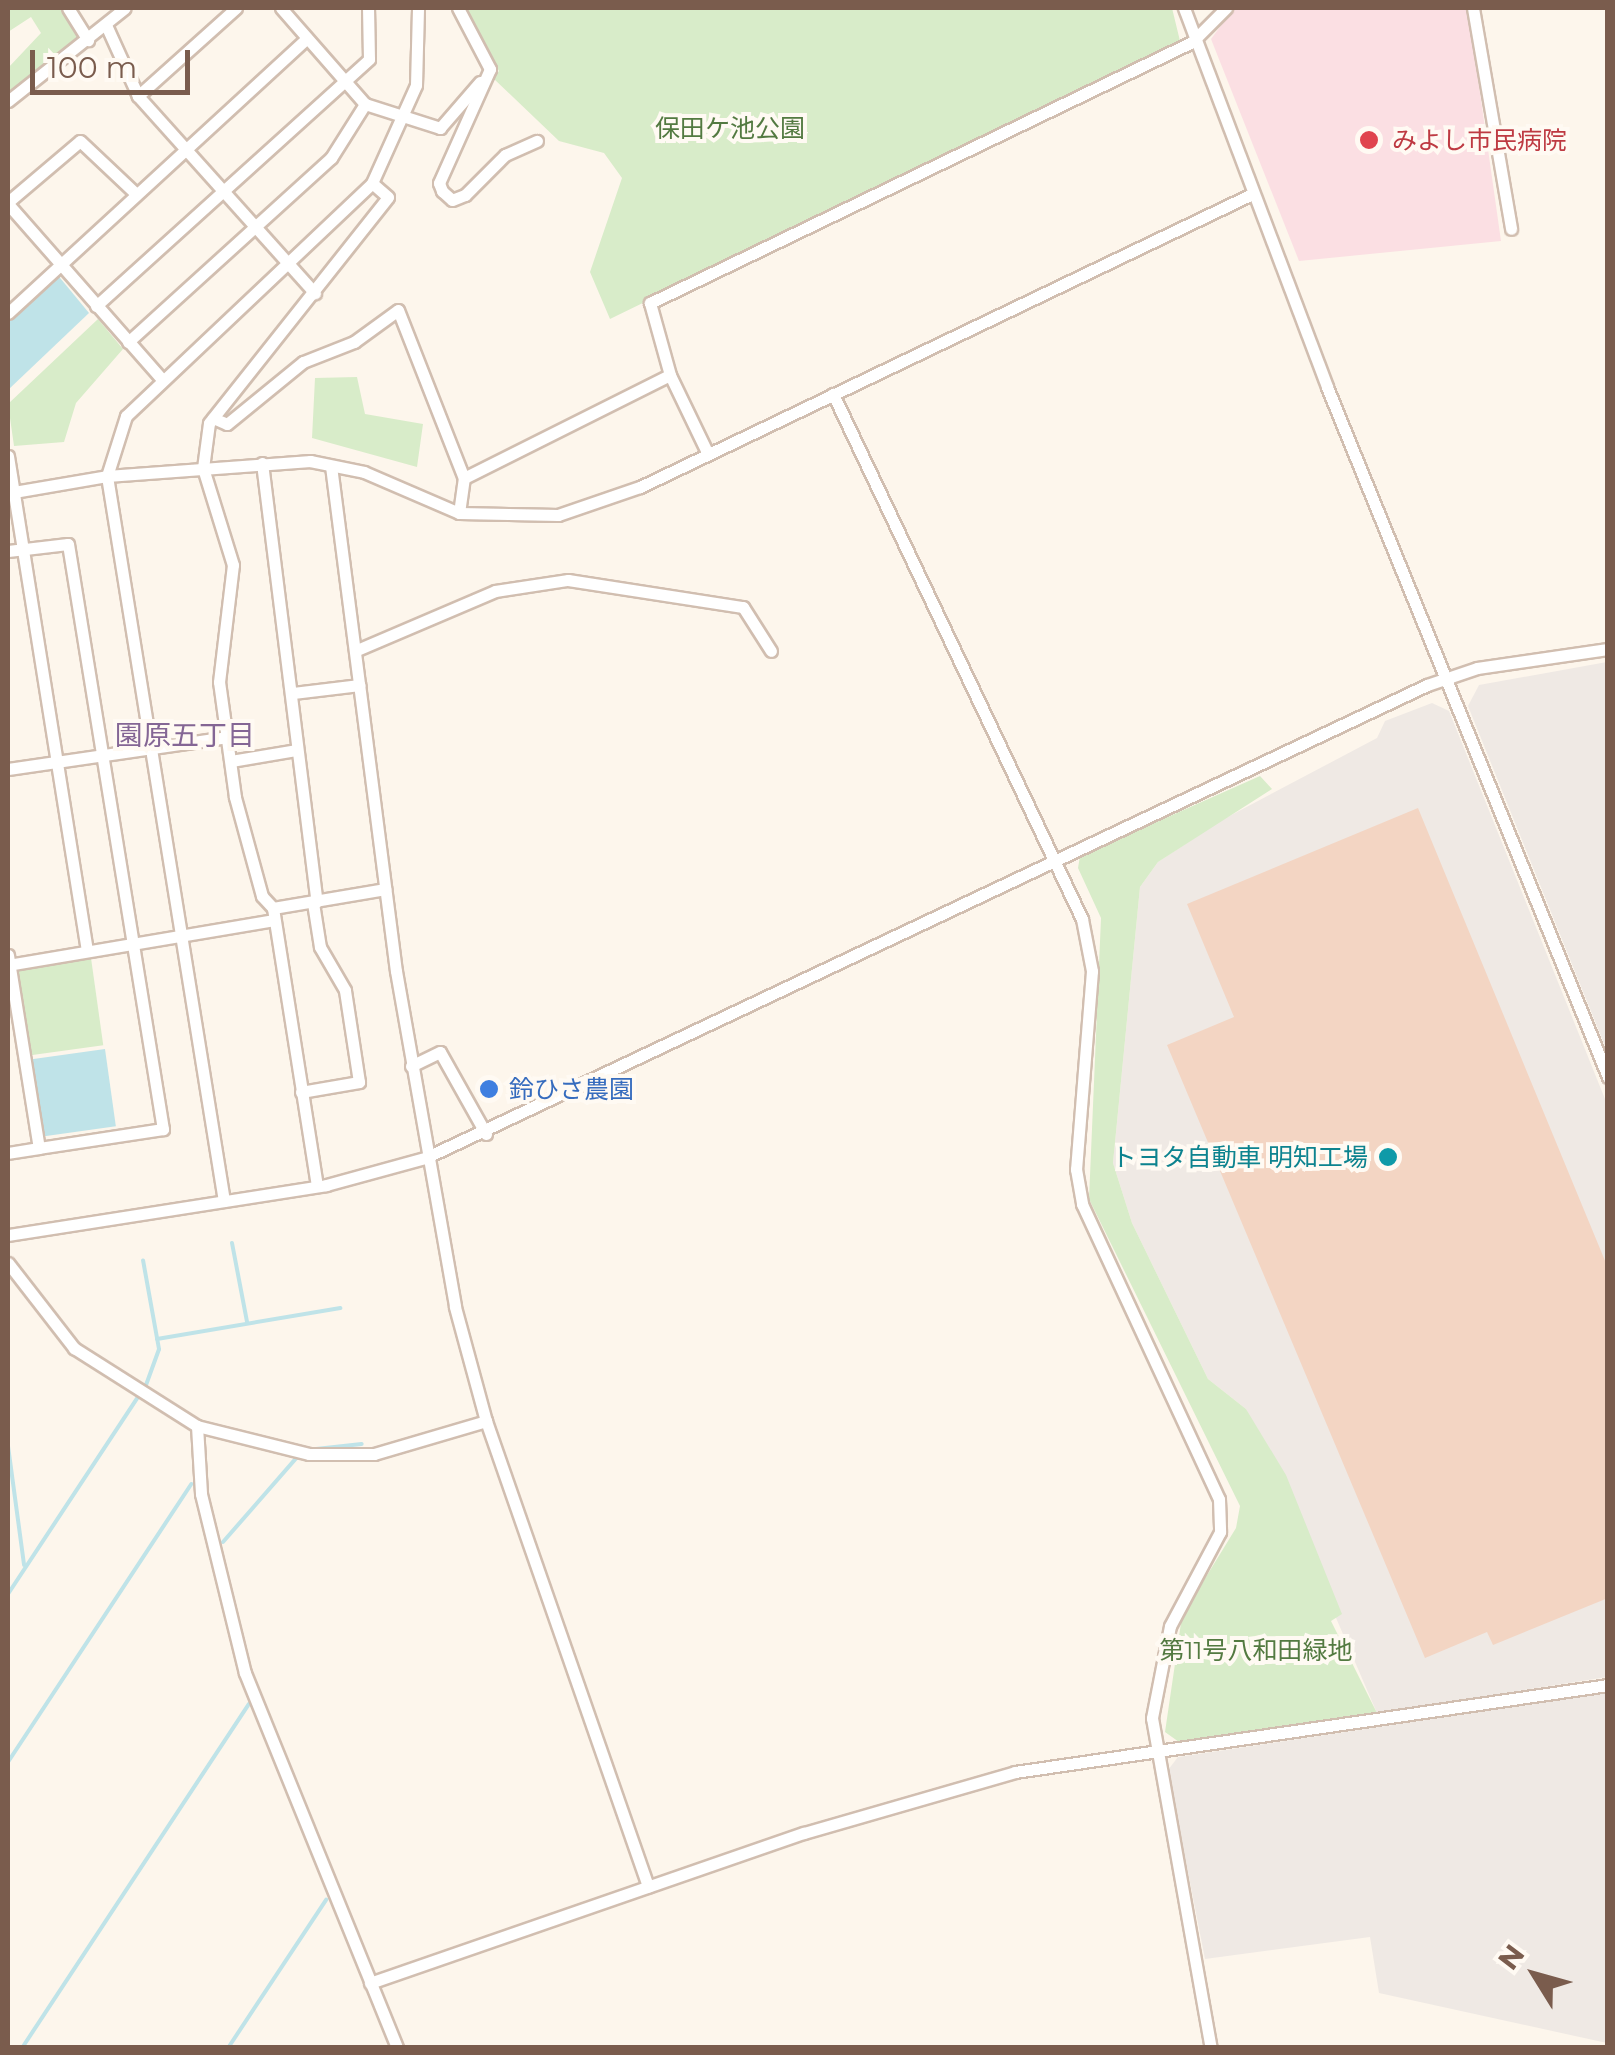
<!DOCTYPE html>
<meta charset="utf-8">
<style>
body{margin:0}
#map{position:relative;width:1615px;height:2055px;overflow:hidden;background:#fdf6ec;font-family:Montserrat,"Noto Sans JP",sans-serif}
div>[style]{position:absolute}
.industrial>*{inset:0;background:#efe9e4}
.medical>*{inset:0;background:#fbdfe3}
.green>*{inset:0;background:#d8ecc9;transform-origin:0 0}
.water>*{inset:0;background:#bfe3e8;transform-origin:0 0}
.stream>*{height:4px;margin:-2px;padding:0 2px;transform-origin:2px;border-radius:2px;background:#bfe3e8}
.building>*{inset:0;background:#f3d5c3}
.roads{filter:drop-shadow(2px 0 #d1beb0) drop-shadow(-2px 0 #d1beb0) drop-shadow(0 2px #d1beb0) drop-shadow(0 -2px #d1beb0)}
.minor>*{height:11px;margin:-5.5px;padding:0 5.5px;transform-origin:5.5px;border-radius:5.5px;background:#fff}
.dots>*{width:28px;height:28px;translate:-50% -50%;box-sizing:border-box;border:5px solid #fffaf3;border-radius:50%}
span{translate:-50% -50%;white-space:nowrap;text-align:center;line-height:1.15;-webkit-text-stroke:8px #fffaf3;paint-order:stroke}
.park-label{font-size:25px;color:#537a41}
.health-label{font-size:25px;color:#be3a42}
.left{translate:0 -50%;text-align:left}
.shop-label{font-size:25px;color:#366cbe}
.culture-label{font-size:25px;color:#0d838f}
.right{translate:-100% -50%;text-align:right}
.neighbourhood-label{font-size:28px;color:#846695}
.frame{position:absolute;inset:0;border:10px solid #7a5c4d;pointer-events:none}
.north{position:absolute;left:1485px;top:1925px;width:100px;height:100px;-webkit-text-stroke:8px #fffaf3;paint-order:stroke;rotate:307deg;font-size:28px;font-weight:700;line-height:40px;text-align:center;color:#7a5c4d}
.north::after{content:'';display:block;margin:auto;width:35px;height:45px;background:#7a5c4d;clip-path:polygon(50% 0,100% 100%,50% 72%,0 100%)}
.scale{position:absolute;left:30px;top:50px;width:160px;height:45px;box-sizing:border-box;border:5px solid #7a5c4d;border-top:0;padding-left:12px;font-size:30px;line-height:35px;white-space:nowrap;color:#7a5c4d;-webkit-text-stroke:8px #fffaf3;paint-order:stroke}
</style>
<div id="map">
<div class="industrial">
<i style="clip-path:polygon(1607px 662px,1608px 662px,1607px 1051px,1468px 706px,1479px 685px)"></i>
<i style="clip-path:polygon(1432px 703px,1449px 711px,1607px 1104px,1607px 1677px,1377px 1713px,1246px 1409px,1208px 1379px,1132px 1223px,1113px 1163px,1140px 887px,1158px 862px,1222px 820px,1377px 738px,1385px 721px)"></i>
<i style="clip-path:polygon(1607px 1693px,1607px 2043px,1379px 1993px,1370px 1937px,1205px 1959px,1168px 1770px,1178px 1757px)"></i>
</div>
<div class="medical">
<i style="clip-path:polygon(1234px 8px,1468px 8px,1501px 241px,1299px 261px,1211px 39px)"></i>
</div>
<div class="green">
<i style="clip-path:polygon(8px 8px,61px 8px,80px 37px,8px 93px,8px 68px,41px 33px,31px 17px,8px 32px)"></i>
<i style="clip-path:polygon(462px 8px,1172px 8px,1180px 41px,610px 319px,590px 272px,622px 178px,604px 153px,559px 141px,493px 78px,499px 71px)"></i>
<i style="clip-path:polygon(98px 319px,123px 349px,76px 403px,64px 442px,14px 446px,8px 404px)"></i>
<i style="clip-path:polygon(357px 377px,365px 414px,423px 424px,417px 467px,312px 438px,315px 378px)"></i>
<i style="clip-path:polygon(1260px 776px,1272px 789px,1158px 862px,1140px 887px,1113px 1163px,1132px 1223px,1208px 1379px,1246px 1409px,1286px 1475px,1342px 1614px,1331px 1621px,1377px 1713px,1179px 1742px,1165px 1732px,1182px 1616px,1236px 1528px,1240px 1506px,1089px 1199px,1101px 918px,1078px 868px,1080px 856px)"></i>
<i style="left:91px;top:958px;width:88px;height:77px;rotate:82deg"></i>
</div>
<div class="water">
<i style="clip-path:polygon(56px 273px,89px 313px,8px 390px,8px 321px)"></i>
<i style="left:105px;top:1049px;width:78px;height:74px;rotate:82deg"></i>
</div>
<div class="stream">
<i style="left:232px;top:1243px;width:80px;rotate:79.2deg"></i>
<i style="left:157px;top:1339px;width:186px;rotate:-9.6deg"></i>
<i style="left:8px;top:1446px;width:120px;rotate:82.3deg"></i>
<i style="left:307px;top:1450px;width:55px;rotate:-6.2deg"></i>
<i style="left:223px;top:1542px;width:116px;rotate:-48.9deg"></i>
<i style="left:8px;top:1594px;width:250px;rotate:-56.6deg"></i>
<i style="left:146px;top:1385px;width:38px;rotate:-70deg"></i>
<i style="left:159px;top:1349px;width:90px;rotate:-100.2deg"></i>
<i style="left:8px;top:1762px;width:333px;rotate:-56.6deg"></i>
<i style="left:22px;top:2048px;width:412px;rotate:-56.6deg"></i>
<i style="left:228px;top:2048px;width:178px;rotate:-56.5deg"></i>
</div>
<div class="building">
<i style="clip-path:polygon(1418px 808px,1608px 1268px,1608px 1598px,1493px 1645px,1487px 1632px,1425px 1658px,1167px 1045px,1234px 1017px,1187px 904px)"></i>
</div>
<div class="roads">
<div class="minor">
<i style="left:68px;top:8px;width:38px;rotate:58deg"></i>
<i style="left:236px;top:8px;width:132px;rotate:138.1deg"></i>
<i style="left:138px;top:96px;width:265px;rotate:48.1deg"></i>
<i style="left:281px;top:8px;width:128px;rotate:48.8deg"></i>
<i style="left:365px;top:104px;width:79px;rotate:17.7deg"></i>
<i style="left:440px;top:128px;width:61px;rotate:-49deg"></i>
<i style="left:458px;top:8px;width:69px;rotate:62.3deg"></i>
<i style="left:490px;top:69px;width:125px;rotate:114.1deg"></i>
<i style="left:439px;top:183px;width:9px;rotate:69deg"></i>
<i style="left:442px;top:191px;width:13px;rotate:42deg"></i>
<i style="left:452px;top:200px;width:14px;rotate:-21deg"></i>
<i style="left:465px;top:195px;width:57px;rotate:-45deg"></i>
<i style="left:505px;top:155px;width:35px;rotate:-24deg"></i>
<i style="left:1184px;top:8px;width:405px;rotate:69.3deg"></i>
<i style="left:1327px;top:387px;width:745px;rotate:67.84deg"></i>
<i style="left:1473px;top:8px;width:224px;rotate:80.2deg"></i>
<i style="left:106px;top:25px;width:78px;rotate:65.7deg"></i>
<i style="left:8px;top:101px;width:149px;rotate:-38.5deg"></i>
<i style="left:8px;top:202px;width:94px;rotate:-40.3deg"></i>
<i style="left:80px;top:141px;width:74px;rotate:43.4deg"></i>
<i style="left:8px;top:204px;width:232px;rotate:48.7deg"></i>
<i style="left:96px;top:306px;width:368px;rotate:-42.1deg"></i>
<i style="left:369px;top:59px;width:51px;rotate:-91.1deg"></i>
<i style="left:8px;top:313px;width:406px;rotate:-42.6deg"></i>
<i style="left:128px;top:342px;width:274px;rotate:-42.2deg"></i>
<i style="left:331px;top:158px;width:64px;rotate:-57.8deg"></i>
<i style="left:833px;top:394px;width:581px;rotate:64.63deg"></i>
<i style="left:1082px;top:919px;width:53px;rotate:79.1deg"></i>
<i style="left:1092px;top:971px;width:199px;rotate:94.6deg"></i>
<i style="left:1076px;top:1169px;width:36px;rotate:80deg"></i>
<i style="left:1082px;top:1204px;width:325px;rotate:65.1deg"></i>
<i style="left:1219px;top:1499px;width:33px;rotate:88deg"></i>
<i style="left:1220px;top:1532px;width:106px;rotate:118deg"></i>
<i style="left:1170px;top:1626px;width:94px;rotate:101.1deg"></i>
<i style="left:1152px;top:1718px;width:335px;rotate:79.9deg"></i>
<i style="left:213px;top:418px;width:15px;rotate:23deg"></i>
<i style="left:227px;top:424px;width:98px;rotate:-39.2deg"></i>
<i style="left:303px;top:362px;width:55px;rotate:-21.4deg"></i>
<i style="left:354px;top:342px;width:54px;rotate:-36deg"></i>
<i style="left:398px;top:310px;width:180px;rotate:68.6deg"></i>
<i style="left:464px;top:478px;width:230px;rotate:-26.6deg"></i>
<i style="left:707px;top:452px;width:85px;rotate:-115.7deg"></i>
<i style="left:670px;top:375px;width:75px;rotate:-105.5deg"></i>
<i style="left:650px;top:303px;width:602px;rotate:-25.71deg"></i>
<i style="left:1192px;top:42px;width:48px;rotate:-45deg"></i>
<i style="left:8px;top:456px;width:501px;rotate:80.93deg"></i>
<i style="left:262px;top:463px;width:442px;rotate:82.9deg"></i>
<i style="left:331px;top:466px;width:509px;rotate:82.67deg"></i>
<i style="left:396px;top:971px;width:341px;rotate:80deg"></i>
<i style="left:455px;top:1307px;width:118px;rotate:74.8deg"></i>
<i style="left:486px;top:1421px;width:493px;rotate:70.8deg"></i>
<i style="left:8px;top:493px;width:100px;rotate:-9.7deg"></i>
<i style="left:107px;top:476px;width:204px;rotate:-4.2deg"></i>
<i style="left:310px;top:461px;width:55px;rotate:11.5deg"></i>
<i style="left:364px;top:472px;width:103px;rotate:23.3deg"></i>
<i style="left:459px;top:513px;width:99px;rotate:1.2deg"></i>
<i style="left:558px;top:515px;width:87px;rotate:-18.9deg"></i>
<i style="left:640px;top:487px;width:679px;rotate:-25.58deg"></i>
<i style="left:459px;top:513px;width:35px;rotate:-82deg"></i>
<i style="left:8px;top:551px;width:60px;rotate:-6.7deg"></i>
<i style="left:68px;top:544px;width:593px;rotate:80.78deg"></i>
<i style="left:163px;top:1129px;width:125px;rotate:171.3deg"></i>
<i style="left:357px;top:650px;width:150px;rotate:-23.1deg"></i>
<i style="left:495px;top:591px;width:74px;rotate:-8.6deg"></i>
<i style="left:568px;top:580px;width:177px;rotate:8.8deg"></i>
<i style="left:743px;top:607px;width:52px;rotate:57.5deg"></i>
<i style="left:293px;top:693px;width:67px;rotate:-6.8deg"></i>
<i style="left:231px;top:761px;width:67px;rotate:-9.5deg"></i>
<i style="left:8px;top:769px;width:222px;rotate:-8.3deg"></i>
<i style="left:273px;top:908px;width:114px;rotate:-9.6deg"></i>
<i style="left:8px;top:955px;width:195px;rotate:80.9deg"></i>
<i style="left:39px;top:1148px;width:31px;rotate:171deg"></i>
<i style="left:8px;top:965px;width:269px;rotate:-9.6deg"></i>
<i style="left:411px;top:1066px;width:32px;rotate:-26deg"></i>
<i style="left:440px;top:1052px;width:94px;rotate:60.7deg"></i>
<i style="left:301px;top:1092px;width:59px;rotate:-9.8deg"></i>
<i style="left:359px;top:1082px;width:93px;rotate:-98.7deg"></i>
<i style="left:345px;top:990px;width:50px;rotate:-120.2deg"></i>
<i style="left:320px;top:947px;width:45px;rotate:-99deg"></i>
<i style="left:317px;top:1186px;width:281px;rotate:-99deg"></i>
<i style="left:273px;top:908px;width:16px;rotate:-133deg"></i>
<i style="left:262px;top:896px;width:103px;rotate:-105.3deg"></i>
<i style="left:235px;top:797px;width:116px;rotate:-97.9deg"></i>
<i style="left:219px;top:682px;width:118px;rotate:-83.2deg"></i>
<i style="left:233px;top:565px;width:102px;rotate:-107.2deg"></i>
<i style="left:203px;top:468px;width:45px;rotate:-82.4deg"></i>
<i style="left:209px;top:423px;width:288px;rotate:-51.6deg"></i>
<i style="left:388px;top:197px;width:21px;rotate:-139deg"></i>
<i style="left:224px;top:1201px;width:734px;rotate:-99.17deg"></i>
<i style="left:107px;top:476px;width:63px;rotate:-72.4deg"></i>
<i style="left:126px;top:416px;width:339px;rotate:-43.4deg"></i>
<i style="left:372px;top:183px;width:107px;rotate:-65.8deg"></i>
<i style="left:416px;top:85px;width:77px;rotate:-88.5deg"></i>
<i style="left:8px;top:1235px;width:322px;rotate:-8.9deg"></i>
<i style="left:326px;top:1185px;width:103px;rotate:-15.3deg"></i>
<i style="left:425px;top:1158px;width:1108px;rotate:-25.27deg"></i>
<i style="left:1427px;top:685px;width:53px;rotate:-18.8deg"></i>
<i style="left:1477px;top:668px;width:132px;rotate:-8.3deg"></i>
<i style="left:8px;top:1263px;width:108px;rotate:52.2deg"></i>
<i style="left:74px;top:1348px;width:146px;rotate:32.4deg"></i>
<i style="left:197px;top:1426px;width:115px;rotate:14deg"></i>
<i style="left:309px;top:1454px;width:65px"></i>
<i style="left:374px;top:1454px;width:117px;rotate:-16.4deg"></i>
<i style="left:197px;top:1426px;width:68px;rotate:86.6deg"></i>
<i style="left:201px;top:1494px;width:184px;rotate:76.2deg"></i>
<i style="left:245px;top:1673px;width:405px;rotate:67.9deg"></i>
<i style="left:370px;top:1983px;width:459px;rotate:-19.1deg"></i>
<i style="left:804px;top:1833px;width:220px;rotate:-16.1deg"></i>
<i style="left:1015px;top:1772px;width:599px;rotate:-8.35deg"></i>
</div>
</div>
<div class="dots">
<i style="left:1369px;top:140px;background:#e0444e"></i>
<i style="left:489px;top:1089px;background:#3f7fe0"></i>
<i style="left:1388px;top:1157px;background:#0f9aa8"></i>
</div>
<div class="park-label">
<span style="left:730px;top:128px">保田ケ池公園</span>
<span style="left:1256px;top:1650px">第11号八和田緑地</span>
</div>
<div class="health-label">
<span class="left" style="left:1392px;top:140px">みよし市民病院</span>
</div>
<div class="shop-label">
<span class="left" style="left:509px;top:1089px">鈴ひさ農園</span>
</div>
<div class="culture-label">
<span class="right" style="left:1368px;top:1157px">トヨタ自動車 明知工場</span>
</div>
<div class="neighbourhood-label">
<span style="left:185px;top:735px">園原五丁目</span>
</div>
<div class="frame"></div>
<div class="north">N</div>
<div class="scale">100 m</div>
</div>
